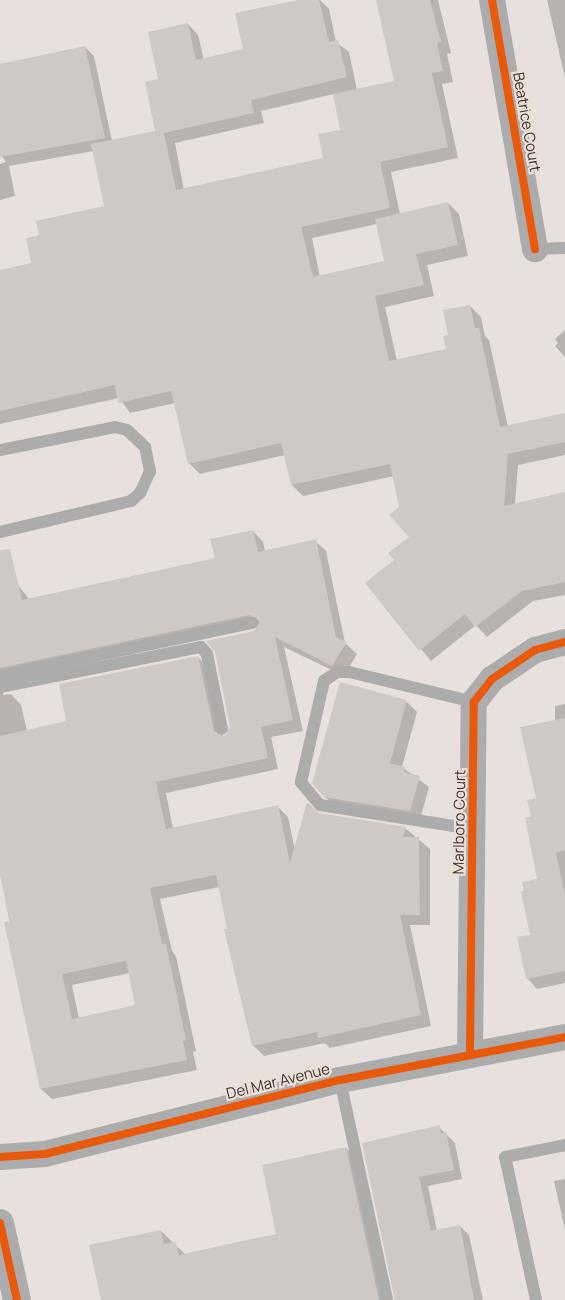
<!DOCTYPE html>
<style>
body{margin:0}
#map{position:relative;width:565px;height:1300px;overflow:hidden;background:#e8e0dc;font-family:Manrope,sans-serif}
div>[style]{position:absolute}
.shadow>*{inset:0;background:#0003}
.building>*{inset:0;background:#cfc9c5}
.service>*{height:12px;margin:-6px;padding:0 6px;transform-origin:6px;border-radius:6px;background:#acacad}
.minor>*{height:26px;margin:-13px;padding:0 13px;transform-origin:13px;border-radius:13px;background:#acacad}
.tertiary>*{height:28px;margin:-14px;padding:0 14px;transform-origin:14px;border-radius:14px;background:#acacad}
.cycleway>*{height:8px;margin:-4px;padding:0 4px;transform-origin:4px;border-radius:4px;background:#e8590c}
span{translate:-50% -50%;white-space:nowrap;text-align:center;line-height:1.15;-webkit-text-stroke:4.5px #eedfd6;paint-order:stroke}
.street-label{font-size:15px;color:#3d3734}
</style>
<div id="map">
<div class="shadow">
<i style="clip-path:polygon(evenodd,310px 0,320px 0,329px 9px,336px 42px,349px 52px,357px 90px,395px 82px,378px 0,438px 0,451px 53px,447px 54px,453px 82px,442px 84px,458px 158px,391px 172px,400px 214px,448px 203px,459px 214px,468px 256px,427px 265px,434px 296px,385px 307px,397px 361px,447px 350px,449px 336px,470px 306px,481px 317px,485px 336px,489px 340px,508px 427px,565px 414px,565px 455px,518px 465px,515px 504px,565px 493px,565px 595px,533px 601px,487px 637px,476px 625px,431px 661px,367px 583px,396px 560px,410px 537px,394px 476px,303px 496px,292px 485px,285px 455px,200px 474px,189px 463px,175px 403px,130px 413px,119px 398px,0 424px,0 271px,33px 264px,41px 236px,106px 207px,94px 151px,9px 166px,15px 196px,0 200px,0 164px,6px 162px,0 153px,0 65px,85px 47px,94px 56px,112px 141px,156px 132px,160px 80px,188px 24px,198px 35px,204px 60px,245px 50px,310px 0,334px 94px,342px 131px,324px 159px,184px 190px,175px 143px,264px 123px,261px 111px,334px 94px,310px 0,377px 224px,386px 262px,320px 277px,312px 238px,377px 224px)"></i>
<i style="clip-path:polygon(547px 0,565px 0,565px 78px)"></i>
<i style="clip-path:polygon(565px 330px,565px 357px,555px 346px,558px 343px,555px 339px)"></i>
<i style="clip-path:polygon(evenodd,253px 531px,263px 542px,265px 551px,315px 541px,326px 551px,345px 643px,357px 654px,344px 676px,284px 647px,303px 731px,271px 737px,278px 769px,166px 793px,173px 829px,277px 806px,288px 817px,295px 850px,318px 814px,405px 828px,430px 849px,430px 925px,410px 925px,431px 1026px,330px 1048px,325px 1043px,264px 1056px,253px 1045px,219px 887px,160px 899px,172px 951px,176px 956px,196px 1051px,193px 1052px,197px 1070px,52px 1099px,41px 1089px,0 871px,0 587px,17px 584px,29px 599px,216px 559px,253px 531px,261px 625px,255px 632px,228px 736px,223px 737px,208px 668px,198px 657px,68px 722px,27px 731px,21px 705px,11px 694px,3px 695px,5px 681px,261px 625px,253px 531px,130px 973px,137px 1006px,79px 1019px,72px 985px,130px 973px)"></i>
<i style="clip-path:polygon(407px 702px,417px 712px,402px 767px,429px 787px,420px 820px,336px 807px,325px 797px)"></i>
<i style="clip-path:polygon(565px 704px,565px 983px,537px 989px,527px 978px,531px 936px,525px 892px,539px 880px,533px 817px,555px 721px,555px 706px)"></i>
<i style="clip-path:polygon(439px 1127px,455px 1143px,462px 1179px,428px 1186px,437px 1231px,460px 1226px,469px 1235px,483px 1300px,395px 1300px,363px 1144px)"></i>
<i style="clip-path:polygon(346px 1148px,355px 1157px,385px 1300px,102px 1300px,161px 1231px,185px 1254px,278px 1234px)"></i>
<i style="clip-path:polygon(565px 1179px,565px 1230px,554px 1181px)"></i>
</div>
<div class="building">
<i style="clip-path:polygon(298px 0,319px 0,329px 42px,338px 40px,347px 77px,251px 100px,254px 113px,164px 133px,176px 190px,323px 158px,318px 134px,340px 130px,333px 94px,394px 81px,376px 0,430px 0,441px 42px,437px 43px,443px 71px,432px 73px,448px 147px,380px 162px,390px 208px,301px 227px,313px 277px,384px 261px,375px 219px,448px 202px,458px 245px,416px 254px,424px 285px,375px 296px,389px 361px,446px 349px,443px 336px,448px 335px,443px 310px,470px 305px,475px 328px,479px 328px,500px 427px,565px 413px,565px 442px,508px 454px,504px 506px,565px 492px,565px 582px,522px 591px,475px 627px,465px 614px,419px 651px,365px 583px,394px 560px,388px 553px,409px 537px,389px 515px,399px 507px,390px 464px,291px 485px,281px 443px,188px 464px,171px 391px,118px 403px,115px 385px,0 411px,0 270px,31px 263px,26px 238px,39px 235px,36px 221px,104px 206px,91px 144px,155px 131px,145px 82px,158px 79px,148px 32px,188px 23px,196px 60px,243px 49px,235px 13px)"></i>
<i style="clip-path:polygon(85px 46px,105px 138px,0 157px,0 64px)"></i>
<i style="clip-path:polygon(evenodd,253px 530px,258px 552px,316px 539px,336px 637px,347px 642px,332px 666px,275px 637px,293px 720px,261px 727px,268px 758px,156px 782px,166px 829px,278px 805px,290px 863px,307px 802px,319px 813px,406px 827px,403px 837px,419px 837px,420px 915px,400px 915px,421px 1015px,318px 1038px,317px 1032px,252px 1046px,224px 929px,227px 929px,216px 875px,150px 888px,162px 944px,166px 944px,186px 1040px,183px 1041px,187px 1060px,40px 1089px,4px 922px,10px 921px,0 876px,0 736px,66px 721px,59px 684px,198px 656px,214px 731px,224px 737px,230px 727px,215px 652px,206px 641px,254px 631px,260px 622px,250px 615px,0 668px,0 550px,10px 549px,22px 600px,215px 558px,210px 539px,253px 530px,126px 961px,135px 1005px,72px 1019px,62px 974px,126px 961px)"></i>
<i style="clip-path:polygon(340px 682px,407px 700px,390px 763px,405px 767px,404px 772px,420px 776px,410px 811px,324px 797px,312px 783px)"></i>
<i style="clip-path:polygon(565px 718px,565px 850px,556px 853px,565px 895px,565px 971px,526px 979px,517px 937px,530px 935px,521px 892px,524px 891px,522px 882px,537px 879px,525px 818px,531px 816px,527px 800px,536px 798px,520px 727px)"></i>
<i style="clip-path:polygon(440px 1125px,441px 1133px,446px 1132px,454px 1170px,419px 1177px,431px 1231px,460px 1225px,474px 1300px,395px 1300px,362px 1143px)"></i>
<i style="clip-path:polygon(346px 1147px,379px 1300px,101px 1300px,89px 1245px,161px 1230px,164px 1244px,176px 1242px,179px 1255px,276px 1234px,262px 1165px)"></i>
</div>
<div class="service">
<i style="left:535px;top:249px;width:30px;rotate:-2deg"></i>
<i style="left:0;top:450px;width:117px;rotate:-11.3deg"></i>
<i style="left:115px;top:427px;width:12px;rotate:14deg"></i>
<i style="left:127px;top:430px;width:25px;rotate:43deg"></i>
<i style="left:145px;top:447px;width:25px;rotate:78deg"></i>
<i style="left:150px;top:471px;width:24px;rotate:114deg"></i>
<i style="left:140px;top:493px;width:12px;rotate:138deg"></i>
<i style="left:131px;top:501px;width:135px;rotate:166.7deg"></i>
<i style="left:0;top:676px;width:258px;rotate:-11.9deg"></i>
<i style="left:0;top:687px;width:205px;rotate:-11.3deg"></i>
<i style="left:201px;top:647px;width:9px;rotate:49deg"></i>
<i style="left:207px;top:654px;width:76px;rotate:78.7deg"></i>
<i style="left:473px;top:829px;width:155px;rotate:-171.1deg"></i>
<i style="left:320px;top:805px;width:30px;rotate:-130deg"></i>
<i style="left:301px;top:782px;width:104px;rotate:-77.2deg"></i>
<i style="left:324px;top:681px;width:16px;rotate:-35deg"></i>
<i style="left:337px;top:672px;width:12px"></i>
<i style="left:349px;top:672px;width:129px;rotate:13.5deg"></i>
<i style="left:340px;top:1080px;width:225px;rotate:77.9deg"></i>
<i style="left:536px;top:1300px;width:146px;rotate:-102.2deg"></i>
<i style="left:505px;top:1157px;width:61px;rotate:-11.3deg"></i>
</div>
<div class="minor">
<i style="left:492px;top:0;width:253px;rotate:80.2deg"></i>
<i style="left:470px;top:1055px;width:353px;rotate:-89.4deg"></i>
<i style="left:474px;top:702px;width:29px;rotate:-52deg"></i>
<i style="left:492px;top:679px;width:52px;rotate:-34deg"></i>
<i style="left:535px;top:650px;width:31px;rotate:-15deg"></i>
<i style="left:0;top:1157px;width:45px;rotate:-3.8deg"></i>
<i style="left:45px;top:1154px;width:304px;rotate:-14.1deg"></i>
<i style="left:340px;top:1080px;width:229px;rotate:-10.8deg"></i>
</div>
<div class="tertiary">
<i style="left:0;top:1223px;width:79px;rotate:77.6deg"></i>
</div>
<div class="cycleway">
<i style="left:492px;top:0;width:253px;rotate:80.2deg"></i>
<i style="left:470px;top:1055px;width:353px;rotate:-89.4deg"></i>
<i style="left:474px;top:702px;width:29px;rotate:-52deg"></i>
<i style="left:492px;top:679px;width:52px;rotate:-34deg"></i>
<i style="left:535px;top:650px;width:31px;rotate:-15deg"></i>
<i style="left:0;top:1157px;width:45px;rotate:-3.8deg"></i>
<i style="left:45px;top:1154px;width:304px;rotate:-14.1deg"></i>
<i style="left:340px;top:1080px;width:229px;rotate:-10.8deg"></i>
<i style="left:0;top:1223px;width:79px;rotate:77.6deg"></i>
</div>
<div class="street-label">
<span style="left:527px;top:122px;rotate:80deg">Beatrice Court</span>
<span style="left:459px;top:822px;rotate:-89deg">Marlboro Court</span>
<span style="left:278px;top:1081px;rotate:-14deg">Del Mar Avenue</span>
</div>
</div>
